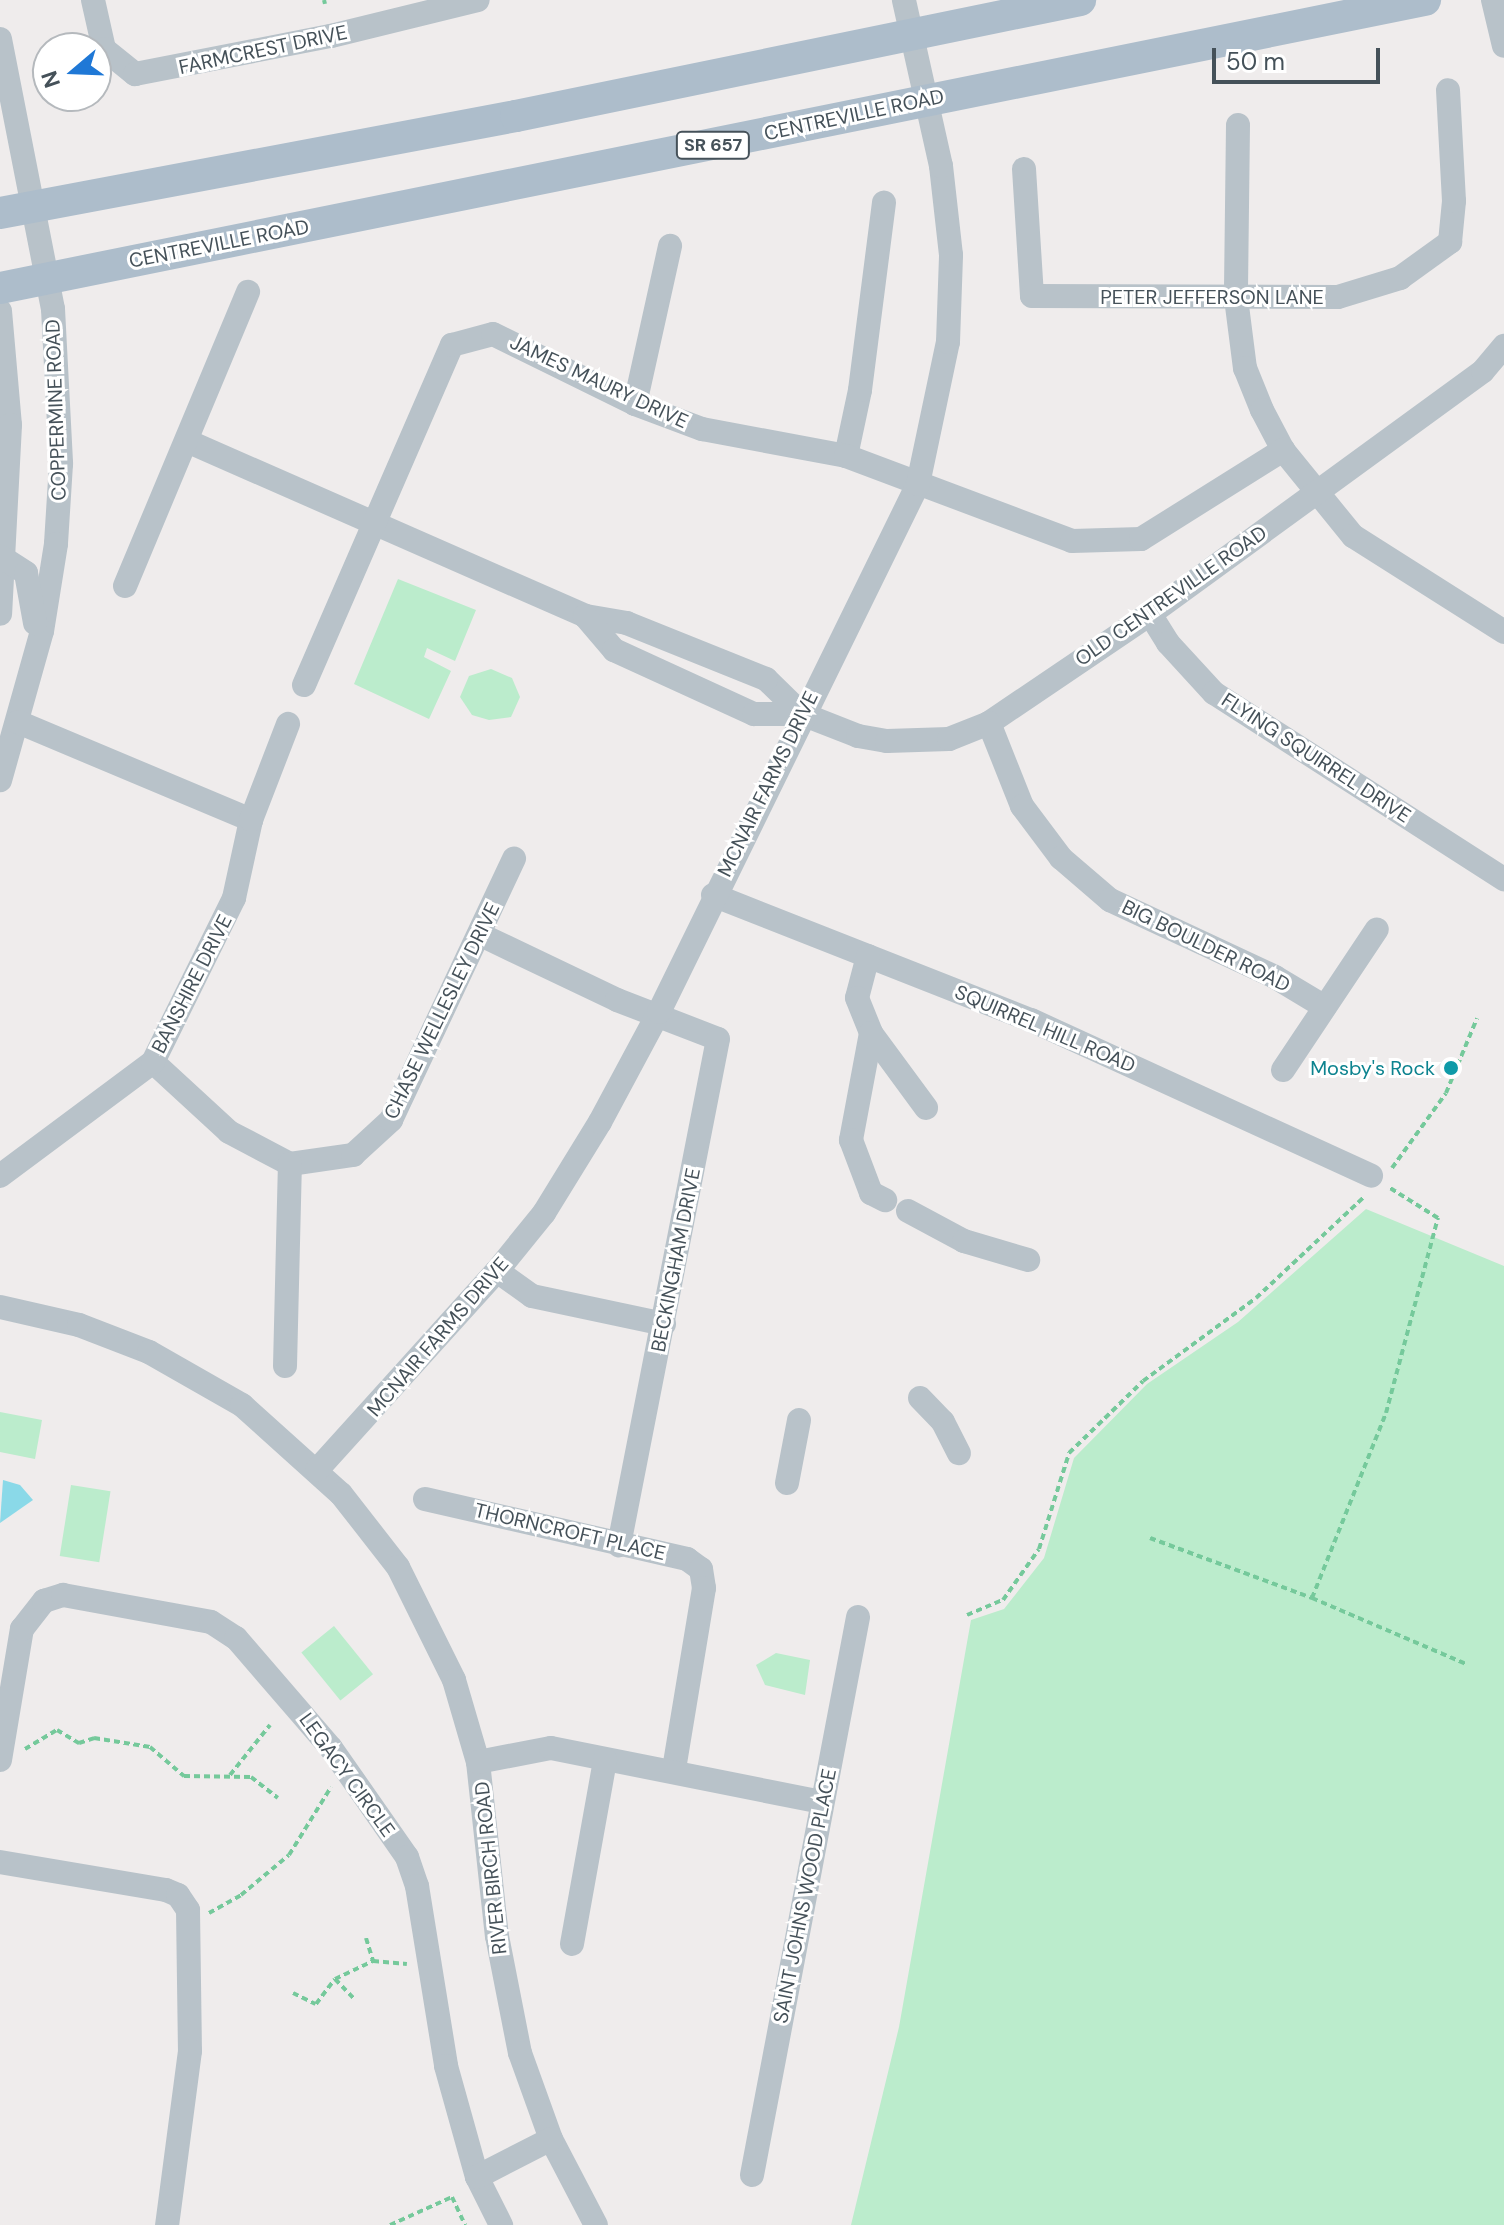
<!DOCTYPE html>
<style>
body{margin:0}
#map{position:relative;width:1504px;height:2225px;overflow:hidden;background:#efecec;font-family:"DM Sans",sans-serif}
div>[style]{position:absolute}
.green>*{inset:0;background:#bbeccc;transform-origin:0 0}
.water>*{inset:0;background:#8ad9e8}
.path>*{height:4px;margin-top:-2px;transform-origin:0;background:repeating-linear-gradient(90deg,#75c99b 0 6px,transparent 0 10px)}
.minor>*{height:24px;margin:-12px;padding:0 12px;transform-origin:12px;border-radius:12px;background:#b8c2c9}
.major>*{height:32px;margin:-16px;padding:0 16px;transform-origin:16px;border-radius:16px;background:#adbdcb}
.dots>*{width:22px;height:22px;translate:-50% -50%;box-sizing:border-box;border:4px solid #fff;border-radius:50%}
span{translate:-50% -50%;white-space:nowrap;text-align:center;line-height:1.15;-webkit-text-stroke:6px #fff;paint-order:stroke}
.shield-label span{padding:2px 6px;background:#fff;border:2px solid;border-radius:6px;-webkit-text-stroke-width:0}
.shield-label{font-size:18px;color:#455159;font-weight:700}
.street-label{font-size:20px;color:#455159}
.culture-label{font-size:20px;color:#0d838f}
.right{translate:-100% -50%;text-align:right}
.north{position:absolute;left:32px;top:32px;width:80px;height:80px;box-sizing:border-box;background:#fff;border:2px solid #b5b9bd;border-radius:50%;rotate:251deg;font-size:22px;font-weight:700;line-height:32px;text-align:center;color:#455159}
.north::after{content:'';display:block;margin:auto;width:28px;height:36px;background:#1f78d6;clip-path:polygon(50% 0,100% 100%,50% 72%,0 100%)}
.scale{position:absolute;left:1212px;top:48px;width:168px;height:36px;box-sizing:border-box;border:4px solid #455159;border-top:0;padding-left:10px;font-size:24px;line-height:28px;white-space:nowrap;color:#455159;-webkit-text-stroke:6px #fff;paint-order:stroke}
</style>
<div id="map">
<div class="green">
<i style="clip-path:polygon(398px 579px,476px 610px,455px 661px,427px 648px,424px 657px,451px 671px,429px 719px,354px 684px)"></i>
<i style="clip-path:polygon(491px 669px,512px 678px,520px 697px,511px 717px,489px 720px,472px 715px,460px 697px,469px 676px)"></i>
<i style="clip-path:polygon(1366px 1209px,1504px 1266px,1504px 2225px,851px 2225px,899px 2027px,971px 1620px,1004px 1609px,1044px 1558px,1074px 1458px,1147px 1384px,1238px 1322px)"></i>
<i style="clip-path:polygon(0 1412px,42px 1420px,35px 1459px,0 1452px)"></i>
<i style="left:71px;top:1485px;width:40px;height:72px;rotate:9deg"></i>
<i style="left:334px;top:1626px;width:62px;height:42px;rotate:51deg"></i>
<i style="clip-path:polygon(776px 1653px,810px 1660px,805px 1695px,765px 1685px,756px 1665px)"></i>
</div>
<div class="water">
<i style="clip-path:polygon(3px 1480px,20px 1485px,33px 1500px,0 1523px)"></i>
</div>
<div class="path">
<i style="left:324px;top:0;width:4px;rotate:76deg"></i>
<i style="left:1392px;top:1168px;width:92px;rotate:-54.2deg"></i>
<i style="left:1446px;top:1093px;width:81px;rotate:-67.5deg"></i>
<i style="left:1150px;top:1538px;width:173px;rotate:20.3deg"></i>
<i style="left:1312px;top:1598px;width:168px;rotate:23.2deg"></i>
<i style="left:1312px;top:1598px;width:199px;rotate:-68.2deg"></i>
<i style="left:1386px;top:1413px;width:202px;rotate:-75.1deg"></i>
<i style="left:1438px;top:1218px;width:57px;rotate:-148deg"></i>
<i style="left:967px;top:1615px;width:39px;rotate:-23deg"></i>
<i style="left:1003px;top:1600px;width:62px;rotate:-54.8deg"></i>
<i style="left:1039px;top:1549px;width:101px;rotate:-72.6deg"></i>
<i style="left:1069px;top:1453px;width:103px;rotate:-44.2deg"></i>
<i style="left:1143px;top:1381px;width:140px;rotate:-36.3deg"></i>
<i style="left:1256px;top:1298px;width:148px;rotate:-43.1deg"></i>
<i style="left:25px;top:1749px;width:37px;rotate:-31deg"></i>
<i style="left:57px;top:1730px;width:26px;rotate:31deg"></i>
<i style="left:79px;top:1743px;width:16px;rotate:-18deg"></i>
<i style="left:94px;top:1738px;width:57px;rotate:9.1deg"></i>
<i style="left:150px;top:1747px;width:45px;rotate:40.5deg"></i>
<i style="left:184px;top:1776px;width:67px;rotate:0.9deg"></i>
<i style="left:251px;top:1777px;width:34px;rotate:38deg"></i>
<i style="left:230px;top:1775px;width:64px;rotate:-51.3deg"></i>
<i style="left:209px;top:1913px;width:37px;rotate:-29deg"></i>
<i style="left:241px;top:1895px;width:62px;rotate:-39.8deg"></i>
<i style="left:289px;top:1855px;width:80px;rotate:-58.3deg"></i>
<i style="left:366px;top:1938px;width:24px;rotate:73deg"></i>
<i style="left:335px;top:1979px;width:28px;rotate:46deg"></i>
<i style="left:293px;top:1993px;width:25px;rotate:26deg"></i>
<i style="left:316px;top:2004px;width:31px;rotate:-53deg"></i>
<i style="left:335px;top:1979px;width:42px;rotate:-25.3deg"></i>
<i style="left:373px;top:1961px;width:34px;rotate:5deg"></i>
<i style="left:390px;top:2225px;width:68px;rotate:-24.3deg"></i>
<i style="left:452px;top:2197px;width:31px;rotate:65deg"></i>
</div>
<div class="minor">
<i style="left:93px;top:0;width:50px;rotate:77.3deg"></i>
<i style="left:104px;top:49px;width:40px;rotate:39deg"></i>
<i style="left:135px;top:74px;width:200px;rotate:-11deg"></i>
<i style="left:331px;top:36px;width:151px;rotate:-13.8deg"></i>
<i style="left:1493px;top:0;width:47px;rotate:76.6deg"></i>
<i style="left:0;top:39px;width:275px;rotate:78.9deg"></i>
<i style="left:53px;top:309px;width:155px;rotate:87deg"></i>
<i style="left:61px;top:464px;width:80px;rotate:93.6deg"></i>
<i style="left:56px;top:544px;width:88px;rotate:99.1deg"></i>
<i style="left:42px;top:631px;width:155px;rotate:105.7deg"></i>
<i style="left:1238px;top:125px;width:173px;rotate:90.7deg"></i>
<i style="left:1236px;top:298px;width:71px;rotate:82.7deg"></i>
<i style="left:1245px;top:368px;width:45px;rotate:68deg"></i>
<i style="left:1262px;top:410px;width:45px;rotate:62.3deg"></i>
<i style="left:1283px;top:450px;width:111px;rotate:50.9deg"></i>
<i style="left:1353px;top:536px;width:179px;rotate:32.4deg"></i>
<i style="left:1024px;top:169px;width:127px;rotate:86.4deg"></i>
<i style="left:1032px;top:296px;width:306px;rotate:0.2deg"></i>
<i style="left:1338px;top:297px;width:65px;rotate:-17deg"></i>
<i style="left:1400px;top:278px;width:62px;rotate:-35.8deg"></i>
<i style="left:1450px;top:242px;width:41px;rotate:-84.4deg"></i>
<i style="left:1454px;top:201px;width:111px;rotate:-93.1deg"></i>
<i style="left:0;top:311px;width:114px;rotate:85deg"></i>
<i style="left:10px;top:425px;width:189px;rotate:93deg"></i>
<i style="left:635px;top:404px;width:162px;rotate:-77.5deg"></i>
<i style="left:187px;top:441px;width:435px;rotate:23.7deg"></i>
<i style="left:846px;top:456px;width:67px;rotate:-78deg"></i>
<i style="left:860px;top:390px;width:189px;rotate:-82.7deg"></i>
<i style="left:0;top:556px;width:31px;rotate:33deg"></i>
<i style="left:26px;top:573px;width:51px;rotate:79.8deg"></i>
<i style="left:125px;top:586px;width:319px;rotate:-67.3deg"></i>
<i style="left:1150px;top:614px;width:34px;rotate:58deg"></i>
<i style="left:1168px;top:643px;width:68px;rotate:47.4deg"></i>
<i style="left:1214px;top:693px;width:345px;rotate:32.7deg"></i>
<i style="left:304px;top:685px;width:371px;rotate:-66.5deg"></i>
<i style="left:452px;top:345px;width:42px;rotate:-15deg"></i>
<i style="left:493px;top:334px;width:158px;rotate:26.2deg"></i>
<i style="left:635px;top:404px;width:72px;rotate:20.5deg"></i>
<i style="left:702px;top:429px;width:147px;rotate:10.6deg"></i>
<i style="left:846px;top:456px;width:241px;rotate:20.6deg"></i>
<i style="left:1072px;top:541px;width:69px;rotate:-1.7deg"></i>
<i style="left:1141px;top:539px;width:168px;rotate:-32.1deg"></i>
<i style="left:802px;top:714px;width:50px;rotate:-135.8deg"></i>
<i style="left:766px;top:679px;width:150px;rotate:-158.1deg"></i>
<i style="left:627px;top:623px;width:43px;rotate:-170.5deg"></i>
<i style="left:585px;top:616px;width:45px;rotate:49.5deg"></i>
<i style="left:614px;top:650px;width:154px;rotate:24.6deg"></i>
<i style="left:754px;top:714px;width:48px"></i>
<i style="left:802px;top:714px;width:60px;rotate:21.4deg"></i>
<i style="left:858px;top:736px;width:29px;rotate:10deg"></i>
<i style="left:887px;top:741px;width:62px;rotate:-1.8deg"></i>
<i style="left:949px;top:739px;width:43px;rotate:-21.8deg"></i>
<i style="left:989px;top:723px;width:194px;rotate:-34.1deg"></i>
<i style="left:1150px;top:614px;width:412px;rotate:-36.1deg"></i>
<i style="left:1483px;top:371px;width:33px;rotate:-50deg"></i>
<i style="left:18px;top:722px;width:253px;rotate:22.8deg"></i>
<i style="left:989px;top:723px;width:89px;rotate:68.3deg"></i>
<i style="left:1022px;top:806px;width:65px;rotate:53.1deg"></i>
<i style="left:1061px;top:858px;width:65px;rotate:40.6deg"></i>
<i style="left:1110px;top:900px;width:182px;rotate:25deg"></i>
<i style="left:1275px;top:977px;width:58px;rotate:31deg"></i>
<i style="left:713px;top:895px;width:342px;rotate:21.5deg"></i>
<i style="left:1031px;top:1020px;width:374px;rotate:24.6deg"></i>
<i style="left:481px;top:935px;width:151px;rotate:25.5deg"></i>
<i style="left:617px;top:1000px;width:108px;rotate:21.1deg"></i>
<i style="left:718px;top:1039px;width:516px;rotate:101.07deg"></i>
<i style="left:868px;top:956px;width:43px;rotate:104.7deg"></i>
<i style="left:857px;top:998px;width:38px;rotate:68deg"></i>
<i style="left:871px;top:1033px;width:109px;rotate:100.6deg"></i>
<i style="left:851px;top:1140px;width:57px;rotate:69.3deg"></i>
<i style="left:871px;top:1193px;width:16px;rotate:27deg"></i>
<i style="left:871px;top:1033px;width:93px;rotate:53.7deg"></i>
<i style="left:153px;top:1062px;width:103px;rotate:42.6deg"></i>
<i style="left:229px;top:1132px;width:69px;rotate:27.7deg"></i>
<i style="left:290px;top:1164px;width:64px;rotate:-8.1deg"></i>
<i style="left:353px;top:1155px;width:52px;rotate:-42.6deg"></i>
<i style="left:391px;top:1120px;width:289px;rotate:-64.8deg"></i>
<i style="left:1283px;top:1070px;width:169px;rotate:-56.3deg"></i>
<i style="left:0;top:1176px;width:191px;rotate:-36.7deg"></i>
<i style="left:153px;top:1062px;width:183px;rotate:-63.7deg"></i>
<i style="left:234px;top:898px;width:80px;rotate:-77.7deg"></i>
<i style="left:251px;top:820px;width:103px;rotate:-68.9deg"></i>
<i style="left:908px;top:1211px;width:64px;rotate:28.2deg"></i>
<i style="left:964px;top:1241px;width:67px;rotate:16.5deg"></i>
<i style="left:497px;top:1271px;width:43px;rotate:35.5deg"></i>
<i style="left:532px;top:1296px;width:135px;rotate:12deg"></i>
<i style="left:0;top:1307px;width:81px;rotate:12.8deg"></i>
<i style="left:79px;top:1325px;width:75px;rotate:21.1deg"></i>
<i style="left:149px;top:1352px;width:107px;rotate:29.7deg"></i>
<i style="left:242px;top:1405px;width:133px;rotate:42deg"></i>
<i style="left:341px;top:1494px;width:93px;rotate:52deg"></i>
<i style="left:398px;top:1567px;width:126px;rotate:63.6deg"></i>
<i style="left:454px;top:1680px;width:85px;rotate:73.7deg"></i>
<i style="left:478px;top:1762px;width:175px;rotate:83.8deg"></i>
<i style="left:497px;top:1936px;width:119px;rotate:78.9deg"></i>
<i style="left:520px;top:2053px;width:91px;rotate:70.2deg"></i>
<i style="left:551px;top:2139px;width:97px;rotate:62.4deg"></i>
<i style="left:285px;top:1366px;width:202px;rotate:-88.6deg"></i>
<i style="left:920px;top:1398px;width:33px;rotate:46deg"></i>
<i style="left:943px;top:1422px;width:35px;rotate:63deg"></i>
<i style="left:317px;top:1470px;width:268px;rotate:-47.9deg"></i>
<i style="left:497px;top:1271px;width:75px;rotate:-51deg"></i>
<i style="left:544px;top:1213px;width:107px;rotate:-58.4deg"></i>
<i style="left:600px;top:1122px;width:125px;rotate:-61.8deg"></i>
<i style="left:659px;top:1012px;width:588px;rotate:-63.87deg"></i>
<i style="left:918px;top:484px;width:145px;rotate:-78.1deg"></i>
<i style="left:948px;top:342px;width:87px;rotate:-88deg"></i>
<i style="left:951px;top:255px;width:90px;rotate:-96.4deg"></i>
<i style="left:941px;top:166px;width:170px;rotate:-102.6deg"></i>
<i style="left:787px;top:1483px;width:64px;rotate:-79.2deg"></i>
<i style="left:425px;top:1499px;width:269px;rotate:12.9deg"></i>
<i style="left:687px;top:1559px;width:17px;rotate:36deg"></i>
<i style="left:701px;top:1569px;width:19px;rotate:81deg"></i>
<i style="left:704px;top:1588px;width:184px;rotate:99.4deg"></i>
<i style="left:0;top:1760px;width:133px;rotate:-80.5deg"></i>
<i style="left:22px;top:1629px;width:36px;rotate:-52deg"></i>
<i style="left:44px;top:1601px;width:20px;rotate:-18deg"></i>
<i style="left:63px;top:1595px;width:150px;rotate:10.3deg"></i>
<i style="left:211px;top:1622px;width:30px;rotate:33deg"></i>
<i style="left:236px;top:1638px;width:145px;rotate:49.2deg"></i>
<i style="left:331px;top:1748px;width:133px;rotate:55.1deg"></i>
<i style="left:407px;top:1857px;width:31px;rotate:71deg"></i>
<i style="left:417px;top:1886px;width:182px;rotate:80.8deg"></i>
<i style="left:446px;top:2066px;width:115px;rotate:74.4deg"></i>
<i style="left:477px;top:2177px;width:54px;rotate:63.4deg"></i>
<i style="left:478px;top:1762px;width:74px;rotate:-10.9deg"></i>
<i style="left:551px;top:1748px;width:276px;rotate:11.3deg"></i>
<i style="left:0;top:1862px;width:168px;rotate:9.6deg"></i>
<i style="left:166px;top:1890px;width:13px;rotate:23deg"></i>
<i style="left:178px;top:1895px;width:18px;rotate:56deg"></i>
<i style="left:188px;top:1910px;width:141px;rotate:89.2deg"></i>
<i style="left:190px;top:2051px;width:176px;rotate:97.5deg"></i>
<i style="left:572px;top:1944px;width:187px;rotate:-79.8deg"></i>
<i style="left:752px;top:2175px;width:568px;rotate:-79.24deg"></i>
<i style="left:477px;top:2177px;width:83px;rotate:-27.2deg"></i>
</div>
<div class="major">
<i style="left:0;top:213px;width:525px;rotate:-10.65deg"></i>
<i style="left:516px;top:116px;width:576px;rotate:-11.62deg"></i>
<i style="left:0;top:288px;width:1454px;rotate:-11.43deg"></i>
</div>
<div class="dots">
<i style="left:1451px;top:1068px;background:#0f9aa8"></i>
</div>
<div class="shield-label">
<span style="left:713px;top:145px">SR 657</span>
</div>
<div class="street-label">
<span style="left:263px;top:50px;rotate:-12deg">FARMCREST DRIVE</span>
<span style="left:854px;top:115px;rotate:-12deg">CENTREVILLE ROAD</span>
<span style="left:219px;top:244px;rotate:-11deg">CENTREVILLE ROAD</span>
<span style="left:1212px;top:297px">PETER JEFFERSON LANE</span>
<span style="left:599px;top:382px;rotate:25deg">JAMES MAURY DRIVE</span>
<span style="left:56px;top:410px;rotate:-92deg">COPPERMINE ROAD</span>
<span style="left:1171px;top:596px;rotate:-35deg">OLD CENTREVILLE ROAD</span>
<span style="left:1316px;top:758px;rotate:33deg">FLYING SQUIRREL DRIVE</span>
<span style="left:768px;top:784px;rotate:-64deg">MCNAIR FARMS DRIVE</span>
<span style="left:1206px;top:946px;rotate:26deg">BIG BOULDER ROAD</span>
<span style="left:192px;top:984px;rotate:-63deg">BANSHIRE DRIVE</span>
<span style="left:442px;top:1011px;rotate:-64deg">CHASE WELLESLEY DRIVE</span>
<span style="left:1045px;top:1029px;rotate:23deg">SQUIRREL HILL ROAD</span>
<span style="left:676px;top:1260px;rotate:-79deg">BECKINGHAM DRIVE</span>
<span style="left:438px;top:1337px;rotate:-49deg">MCNAIR FARMS DRIVE</span>
<span style="left:570px;top:1532px;rotate:13deg">THORNCROFT PLACE</span>
<span style="left:347px;top:1775px;rotate:54deg">LEGACY CIRCLE</span>
<span style="left:491px;top:1868px;rotate:-96deg">RIVER BIRCH ROAD</span>
<span style="left:805px;top:1896px;rotate:-79deg">SAINT JOHNS WOOD PLACE</span>
</div>
<div class="culture-label">
<span class="right" style="left:1435px;top:1068px">Mosby's Rock</span>
</div>
<div class="north">N</div>
<div class="scale">50 m</div>
</div>
